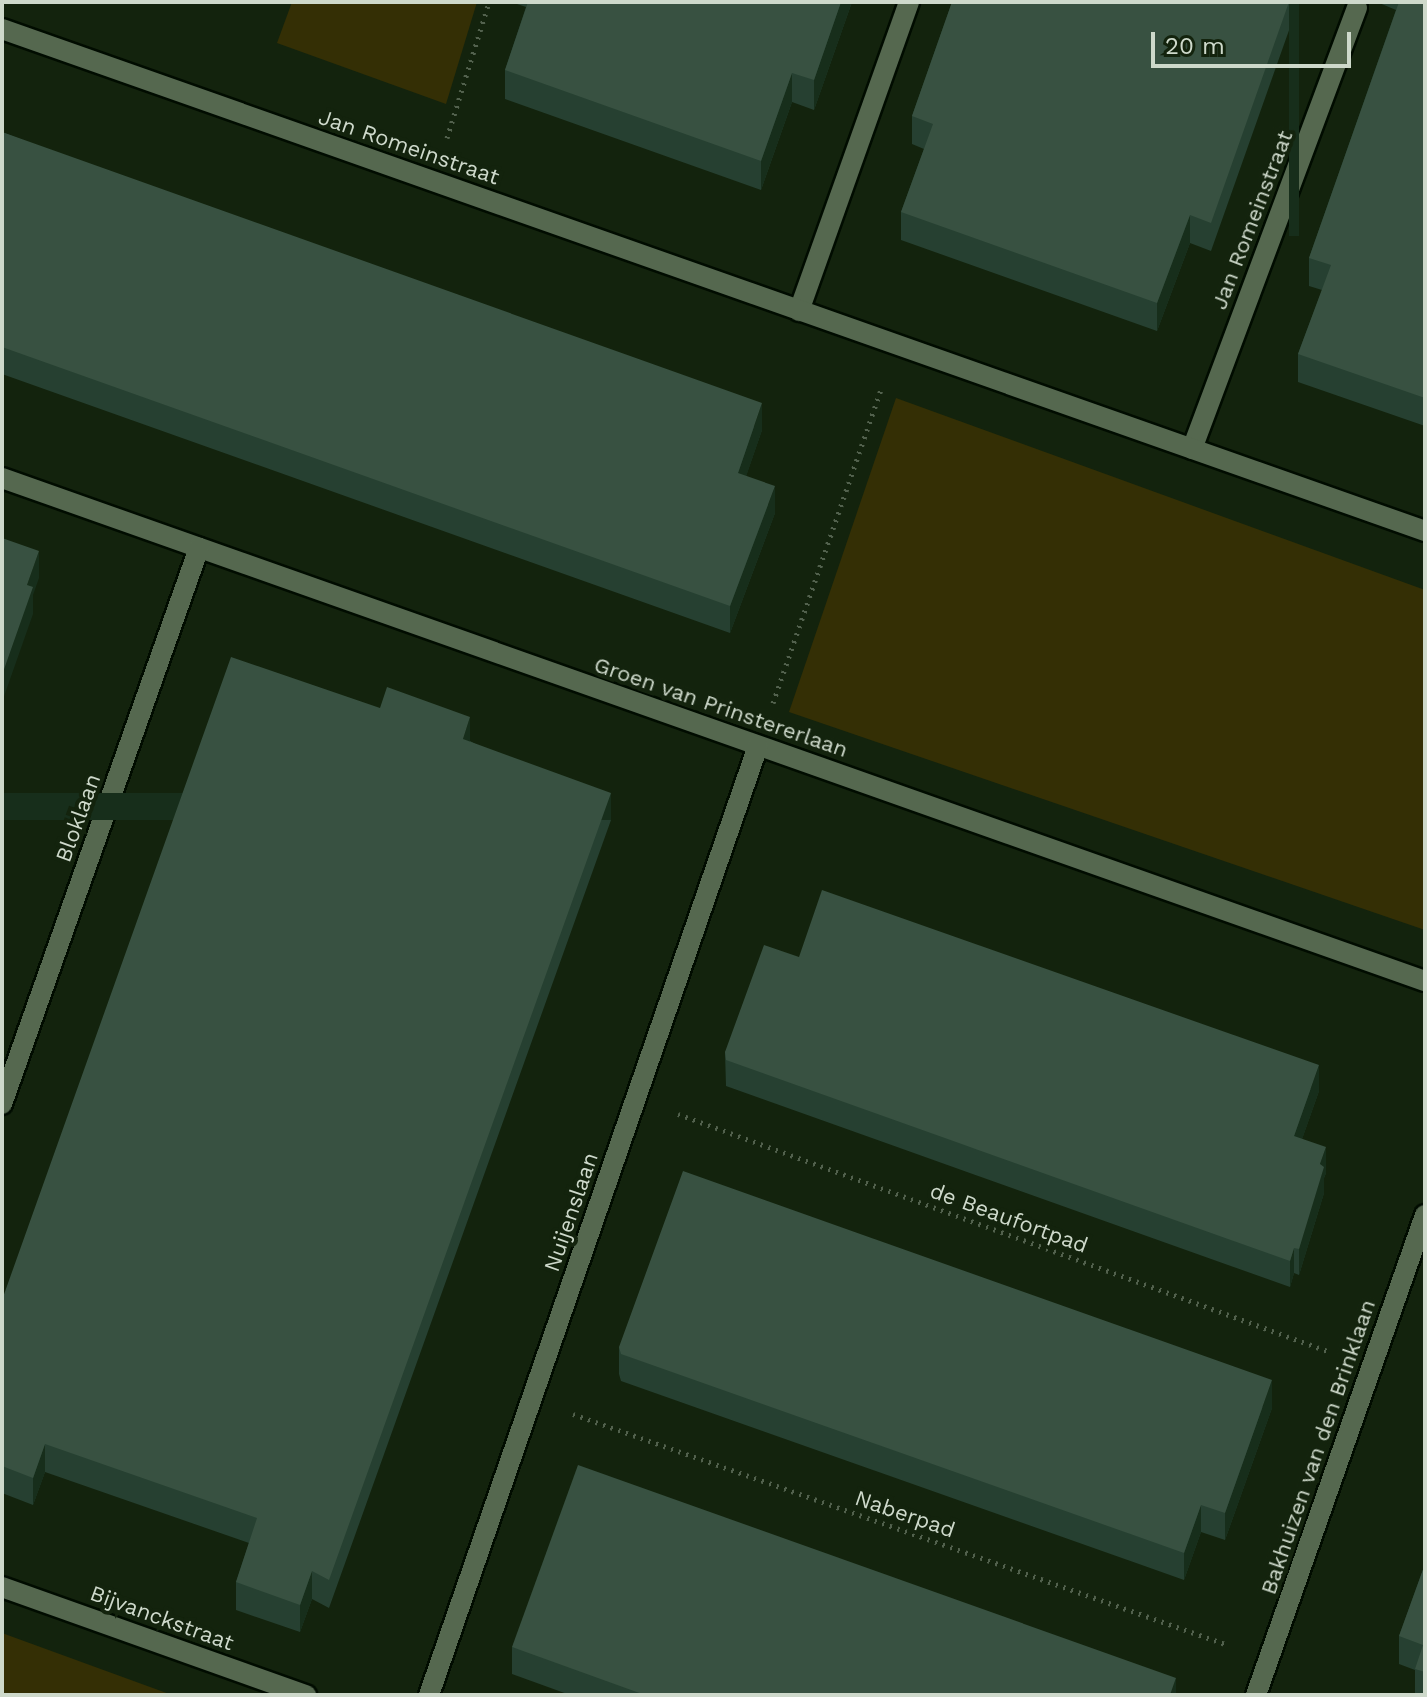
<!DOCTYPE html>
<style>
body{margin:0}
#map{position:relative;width:1427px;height:1697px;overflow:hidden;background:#13230d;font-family:"Work Sans",sans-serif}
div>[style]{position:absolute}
.green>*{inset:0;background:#342f05}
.path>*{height:5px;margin-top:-2.5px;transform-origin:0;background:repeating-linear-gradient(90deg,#52614d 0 2px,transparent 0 8px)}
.roads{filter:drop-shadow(2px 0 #010c00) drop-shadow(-2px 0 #010c00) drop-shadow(0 2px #010c00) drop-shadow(0 -2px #010c00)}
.lane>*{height:20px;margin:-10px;padding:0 10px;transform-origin:10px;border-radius:10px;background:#55684f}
.street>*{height:20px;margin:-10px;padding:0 10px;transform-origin:10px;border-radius:10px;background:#55684f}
.wall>*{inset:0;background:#264031}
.shaded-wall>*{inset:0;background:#172e1b;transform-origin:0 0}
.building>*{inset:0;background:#385141}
span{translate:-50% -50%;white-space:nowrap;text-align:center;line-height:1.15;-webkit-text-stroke:8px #13230d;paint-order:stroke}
.street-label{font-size:22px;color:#ced9cb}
.frame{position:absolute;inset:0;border:4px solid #ced9cb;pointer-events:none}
.scale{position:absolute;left:1151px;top:32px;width:200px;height:36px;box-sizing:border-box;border:4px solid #ced9cb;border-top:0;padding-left:10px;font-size:24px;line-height:28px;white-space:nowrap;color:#ced9cb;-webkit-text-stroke:6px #13230d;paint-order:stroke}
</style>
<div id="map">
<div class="green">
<i style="clip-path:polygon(292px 2px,477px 2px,446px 104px,277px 43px)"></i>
<i style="clip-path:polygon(896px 398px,1425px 590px,1425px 930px,789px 712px)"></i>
<i style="clip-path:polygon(2px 1633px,172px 1695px,2px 1695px)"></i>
</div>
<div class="path">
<i style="left:447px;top:138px;width:142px;rotate:-72.8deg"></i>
<i style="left:773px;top:703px;width:334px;rotate:-71deg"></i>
<i style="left:678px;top:1114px;width:694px;rotate:20.05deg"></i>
<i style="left:573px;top:1414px;width:695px;rotate:19.43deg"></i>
</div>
<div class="roads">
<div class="lane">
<i style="left:799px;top:311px;width:328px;rotate:-70.4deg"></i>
<i style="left:1192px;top:449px;width:471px;rotate:-69.5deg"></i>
</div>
<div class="street">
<i style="left:2px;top:29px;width:1509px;rotate:19.43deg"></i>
<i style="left:2px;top:478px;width:1509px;rotate:19.47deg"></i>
<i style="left:2px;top:1104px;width:590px;rotate:-70.49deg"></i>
<i style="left:2px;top:1587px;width:323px;rotate:19.6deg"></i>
<i style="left:429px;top:1695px;width:1004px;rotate:-70.88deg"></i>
<i style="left:1256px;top:1695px;width:509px;rotate:-70.6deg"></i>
</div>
</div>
<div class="wall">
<i style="clip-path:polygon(514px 2px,852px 2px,814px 110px,792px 102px,761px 190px,505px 99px,505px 70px,526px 7px,514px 3px)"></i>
<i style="clip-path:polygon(952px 2px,1299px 2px,1211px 251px,1190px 243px,1157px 331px,901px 240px,901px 212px,924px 149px,912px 144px,912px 116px)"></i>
<i style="clip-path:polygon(1377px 2px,1425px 2px,1425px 426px,1298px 382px,1298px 354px,1322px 290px,1309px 286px,1309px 258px,1396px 10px)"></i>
<i style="clip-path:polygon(2px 132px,762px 430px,746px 476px,775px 513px,730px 633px,2px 374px)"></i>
<i style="clip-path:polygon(470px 741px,611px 820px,329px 1608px,312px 1599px,300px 1632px,236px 1610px,236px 1582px,249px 1543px,45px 1472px,33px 1505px,2px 1493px,2px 1300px)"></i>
<i style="clip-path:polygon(799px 957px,1319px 1091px,1302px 1139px,1326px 1173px,1324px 1178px,1324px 1193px,1299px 1275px,1294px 1273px,1290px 1287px,726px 1086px,725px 1052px)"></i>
<i style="clip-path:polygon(619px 1347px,1272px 1408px,1225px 1540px,1201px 1532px,1184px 1580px,621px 1381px,619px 1374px)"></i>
<i style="clip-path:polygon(1425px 1564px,1425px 1695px,1415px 1695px,1415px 1670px,1399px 1664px,1399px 1636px)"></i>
<i style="clip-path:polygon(512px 1647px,1176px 1695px,570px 1695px,512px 1674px)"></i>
</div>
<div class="shaded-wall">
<i style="clip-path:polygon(841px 2px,852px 2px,814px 110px,814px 80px)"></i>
<i style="left:1289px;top:2px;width:10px;height:234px"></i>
<i style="clip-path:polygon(792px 73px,792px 102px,761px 190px,761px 161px)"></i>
<i style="clip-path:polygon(1190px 215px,1190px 243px,1157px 331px,1157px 303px)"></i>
<i style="clip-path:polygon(762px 403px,762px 430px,738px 500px,738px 473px)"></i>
<i style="clip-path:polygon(775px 486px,775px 513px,730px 633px,730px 606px)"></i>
<i style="clip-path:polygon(39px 551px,39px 578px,33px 595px,33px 614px,2px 702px,2px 675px,27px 585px)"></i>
<i style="clip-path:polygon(470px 717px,470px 744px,463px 739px)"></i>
<i style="left:611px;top:793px;width:27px;height:836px;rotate:90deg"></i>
<i style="clip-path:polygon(1319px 1065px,1319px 1091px,1294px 1162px,1294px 1136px)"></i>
<i style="clip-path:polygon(1326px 1147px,1326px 1173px,1324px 1178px,1324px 1193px,1299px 1275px,1299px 1249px,1320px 1164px)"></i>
<i style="clip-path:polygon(1294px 1248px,1294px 1273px,1290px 1287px,1290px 1261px)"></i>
<i style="clip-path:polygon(1272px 1380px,1272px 1408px,1225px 1540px,1225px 1513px)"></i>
<i style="clip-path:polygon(45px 1444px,45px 1472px,33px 1505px,33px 1478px)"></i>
<i style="clip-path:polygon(1201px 1505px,1201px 1532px,1184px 1580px,1184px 1553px)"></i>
<i style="clip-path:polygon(312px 1571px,312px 1599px,300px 1632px,300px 1605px)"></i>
<i style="clip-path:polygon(1176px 1678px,1176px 1695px,1170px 1695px)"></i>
</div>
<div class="building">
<i style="clip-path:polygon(528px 2px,841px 2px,814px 80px,792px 73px,761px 161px,505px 70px)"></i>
<i style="clip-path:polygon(952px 2px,1289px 2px,1211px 223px,1190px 215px,1157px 303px,901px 212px,933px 124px,912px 116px)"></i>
<i style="clip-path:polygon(1399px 2px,1425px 2px,1425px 398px,1298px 354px,1331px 265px,1309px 258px)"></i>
<i style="clip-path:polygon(2px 132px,762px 403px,738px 473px,775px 486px,730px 606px,2px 347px)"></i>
<i style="clip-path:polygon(2px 538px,39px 551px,27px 585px,33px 587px,2px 675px)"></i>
<i style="clip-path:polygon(231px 657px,380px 708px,387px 687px,470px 717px,463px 739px,611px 793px,329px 1580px,312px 1571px,300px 1605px,236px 1582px,257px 1518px,45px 1444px,33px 1478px,2px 1466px,2px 1300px)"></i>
<i style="clip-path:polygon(822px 890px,1319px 1065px,1294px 1136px,1326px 1147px,1320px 1164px,1324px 1167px,1299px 1249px,1294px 1248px,1290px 1261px,726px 1060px,725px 1052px,764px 945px,799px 957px)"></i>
<i style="clip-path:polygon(683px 1171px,1272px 1380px,1225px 1513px,1201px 1505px,1184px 1553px,621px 1354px,619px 1347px)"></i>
<i style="clip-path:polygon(578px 1465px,1176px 1678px,1170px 1695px,645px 1695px,512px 1647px)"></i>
<i style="clip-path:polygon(1425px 1564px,1425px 1672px,1415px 1669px,1423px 1645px,1399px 1636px)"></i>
</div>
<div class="street-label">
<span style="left:409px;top:147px;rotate:19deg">Jan Romeinstraat</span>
<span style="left:1252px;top:220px;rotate:-69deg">Jan Romeinstraat</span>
<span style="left:721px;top:707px;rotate:19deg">Groen van Prinstererlaan</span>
<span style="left:78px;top:818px;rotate:-70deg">Bloklaan</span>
<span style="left:571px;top:1212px;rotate:-71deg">Nuijenslaan</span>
<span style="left:1009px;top:1218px;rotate:20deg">de Beaufortpad</span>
<span style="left:1318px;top:1447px;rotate:-71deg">Bakhuizen van den Brinklaan</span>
<span style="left:905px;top:1514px;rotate:19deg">Naberpad</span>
<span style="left:162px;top:1618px;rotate:20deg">Bijvanckstraat</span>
</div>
<div class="frame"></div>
<div class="scale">20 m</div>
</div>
